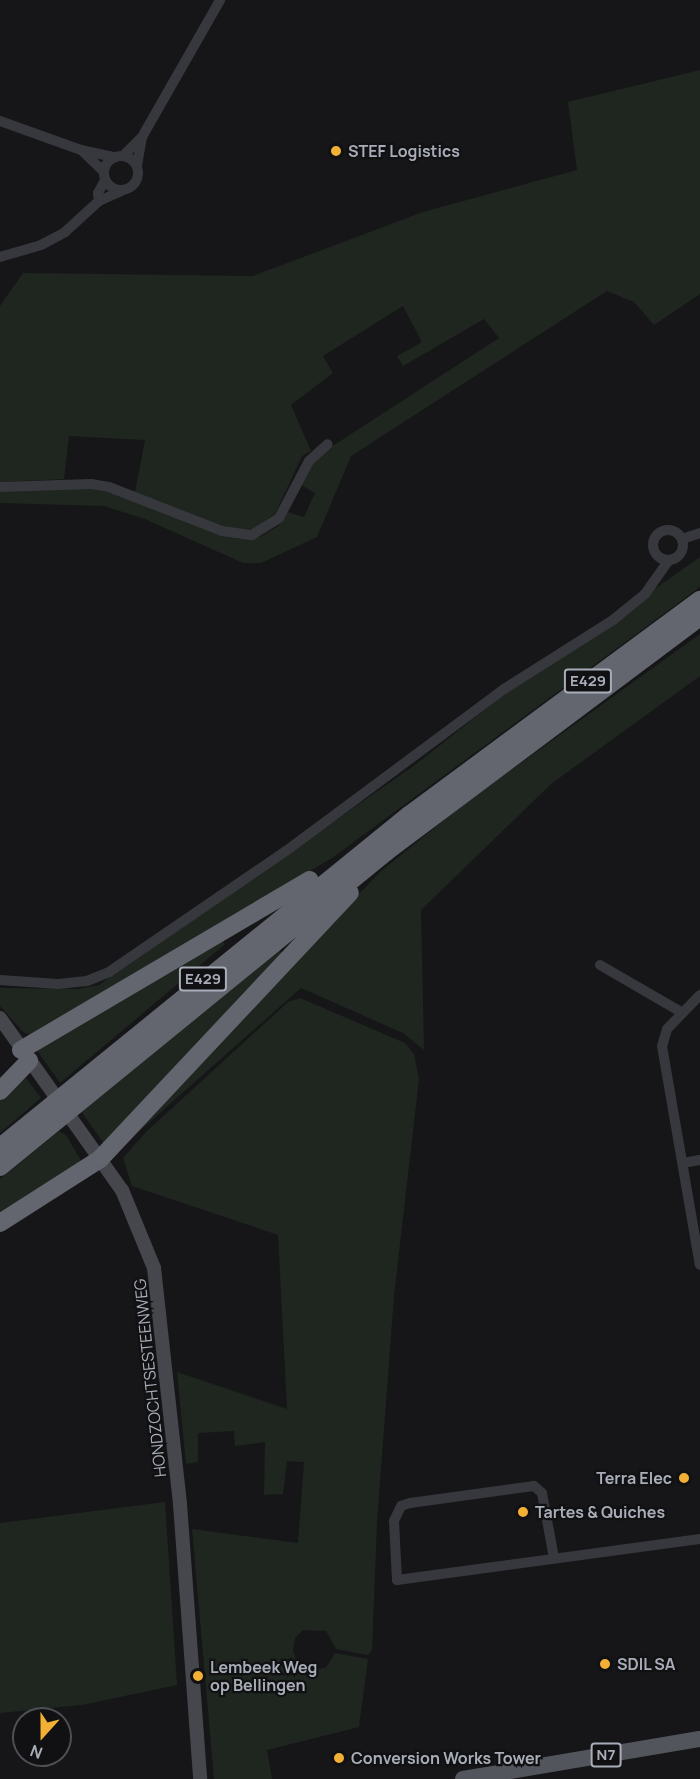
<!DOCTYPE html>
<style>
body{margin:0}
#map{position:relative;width:700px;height:1779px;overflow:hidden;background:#161618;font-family:Manrope,sans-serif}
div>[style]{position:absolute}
.green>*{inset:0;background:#1e261f}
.minor>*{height:10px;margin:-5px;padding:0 5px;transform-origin:5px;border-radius:5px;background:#37383d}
.minor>.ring{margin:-5px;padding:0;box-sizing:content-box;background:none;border:10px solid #37383d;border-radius:50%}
.secondary>*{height:14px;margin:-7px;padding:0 7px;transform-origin:7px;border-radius:7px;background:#45474d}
.primary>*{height:16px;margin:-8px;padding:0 8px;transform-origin:8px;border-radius:8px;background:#53555c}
.motorway>*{height:18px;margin:-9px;padding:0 9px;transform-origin:9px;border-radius:9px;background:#63666e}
.dots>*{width:16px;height:16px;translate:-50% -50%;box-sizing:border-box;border:3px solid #111113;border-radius:50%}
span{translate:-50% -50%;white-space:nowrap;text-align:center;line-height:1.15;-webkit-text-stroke:4.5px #111113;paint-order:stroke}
.shield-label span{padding:2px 4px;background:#111113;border:2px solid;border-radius:4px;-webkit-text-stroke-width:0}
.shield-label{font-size:15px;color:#a8adb8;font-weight:700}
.poi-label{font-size:16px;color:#a8adb8;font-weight:700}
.left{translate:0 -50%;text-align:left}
.right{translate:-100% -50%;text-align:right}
.street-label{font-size:16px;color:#a8adb8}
.north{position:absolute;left:12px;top:1707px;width:60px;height:60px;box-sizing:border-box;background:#111113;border:2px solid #4d4f55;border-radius:50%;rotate:201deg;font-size:16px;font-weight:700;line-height:24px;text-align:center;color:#a8adb8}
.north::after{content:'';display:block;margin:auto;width:21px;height:27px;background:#f2b134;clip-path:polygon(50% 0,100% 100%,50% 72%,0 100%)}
</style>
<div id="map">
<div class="green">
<i style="clip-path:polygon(700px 70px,700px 294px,654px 325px,634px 302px,607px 291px,351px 456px,317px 537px,261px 563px,243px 563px,145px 519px,104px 506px,0 503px,0 488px,89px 486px,135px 499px,238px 539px,260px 537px,278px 526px,287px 512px,304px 517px,315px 493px,300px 484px,311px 463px,325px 451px,499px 338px,484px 319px,403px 366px,397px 356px,422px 342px,403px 306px,323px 356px,333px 373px,291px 405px,311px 451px,302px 456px,275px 514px,252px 530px,226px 529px,135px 492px,145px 440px,69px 436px,64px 479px,0 482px,0 306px,23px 273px,253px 276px,423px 212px,577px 170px,568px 102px)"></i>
<i style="clip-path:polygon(700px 557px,700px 587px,332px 858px,34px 1037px,23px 1032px,0 1006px,0 988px,78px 989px,99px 985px,415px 765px,497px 700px)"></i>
<i style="clip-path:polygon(700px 634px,700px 676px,551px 784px,421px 910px,424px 1050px,403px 1033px,301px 988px,126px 1143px,123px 1140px,380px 872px,464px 804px)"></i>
<i style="clip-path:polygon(223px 936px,224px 945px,60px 1083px,36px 1049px)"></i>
<i style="clip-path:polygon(279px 949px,283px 955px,105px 1145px,80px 1110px)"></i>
<i style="clip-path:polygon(300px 998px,405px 1043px,414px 1054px,419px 1079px,394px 1296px,377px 1522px,372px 1650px,368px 1655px,336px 1649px,326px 1631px,303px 1630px,295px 1638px,293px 1651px,297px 1662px,308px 1670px,326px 1668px,335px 1653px,368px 1659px,359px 1727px,267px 1750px,272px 1779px,214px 1779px,192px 1529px,298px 1543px,304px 1462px,287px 1461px,283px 1494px,264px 1495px,265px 1442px,235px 1446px,234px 1431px,198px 1433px,198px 1462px,186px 1464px,177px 1372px,287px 1409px,278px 1235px,132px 1186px,123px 1158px,146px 1132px,288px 1002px)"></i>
<i style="clip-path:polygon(23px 1079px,27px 1079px,41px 1098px,0 1133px,0 1100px)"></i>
<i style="clip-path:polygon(59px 1131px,66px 1135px,82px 1162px,0 1217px,0 1179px)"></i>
<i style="clip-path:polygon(165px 1502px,177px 1685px,82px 1705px,0 1713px,0 1523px)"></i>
</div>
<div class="minor">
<i style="left:0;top:121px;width:86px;rotate:19.7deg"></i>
<i style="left:142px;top:137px;width:158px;rotate:-60.3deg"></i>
<i class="ring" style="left:104px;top:156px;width:24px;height:24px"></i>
<i style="left:123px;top:156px;width:27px;rotate:-45deg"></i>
<i style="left:142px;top:137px;width:28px;rotate:100deg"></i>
<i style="left:104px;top:172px;width:32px;rotate:-136deg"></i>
<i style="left:81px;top:150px;width:35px;rotate:12deg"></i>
<i style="left:105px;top:180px;width:15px;rotate:118deg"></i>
<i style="left:98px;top:193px;width:8px;rotate:83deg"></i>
<i style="left:99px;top:201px;width:24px;rotate:-24deg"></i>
<i style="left:0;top:257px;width:43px;rotate:-16.3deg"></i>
<i style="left:41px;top:245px;width:27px;rotate:-28deg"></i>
<i style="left:65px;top:232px;width:46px;rotate:-42.4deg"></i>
<i style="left:0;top:487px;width:91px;rotate:-1.9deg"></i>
<i style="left:91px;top:484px;width:18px;rotate:9deg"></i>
<i style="left:109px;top:487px;width:121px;rotate:21.3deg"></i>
<i style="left:222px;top:531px;width:30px;rotate:8deg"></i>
<i style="left:252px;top:535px;width:32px;rotate:-32deg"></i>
<i style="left:279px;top:518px;width:64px;rotate:-62.2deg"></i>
<i style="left:309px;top:461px;width:25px;rotate:-42deg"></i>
<i class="ring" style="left:653px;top:530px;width:20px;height:20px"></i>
<i style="left:682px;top:539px;width:19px;rotate:-18deg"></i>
<i style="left:600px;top:965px;width:94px;rotate:30.1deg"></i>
<i style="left:0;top:980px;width:58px;rotate:3.9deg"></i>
<i style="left:58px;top:984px;width:29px;rotate:-6deg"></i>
<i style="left:87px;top:981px;width:24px;rotate:-22deg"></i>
<i style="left:109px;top:972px;width:214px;rotate:-34.4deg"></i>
<i style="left:286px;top:851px;width:272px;rotate:-36.6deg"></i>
<i style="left:504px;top:689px;width:129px;rotate:-32.3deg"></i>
<i style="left:613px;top:620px;width:41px;rotate:-39.1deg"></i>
<i style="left:645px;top:594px;width:42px;rotate:-54.8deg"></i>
<i style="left:700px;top:995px;width:47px;rotate:134.1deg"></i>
<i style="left:667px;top:1029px;width:18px;rotate:106deg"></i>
<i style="left:662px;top:1046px;width:222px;rotate:80.2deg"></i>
<i style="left:683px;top:1163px;width:17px;rotate:-10deg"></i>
<i style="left:554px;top:1558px;width:66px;rotate:-100.5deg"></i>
<i style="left:542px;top:1493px;width:11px;rotate:-139deg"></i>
<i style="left:534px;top:1486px;width:125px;rotate:172.2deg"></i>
<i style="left:410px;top:1503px;width:9px;rotate:162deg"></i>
<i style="left:401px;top:1506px;width:17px;rotate:115deg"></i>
<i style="left:394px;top:1521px;width:59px;rotate:87.1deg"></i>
<i style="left:397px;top:1580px;width:306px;rotate:-7.7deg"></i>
</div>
<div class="secondary">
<i style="left:0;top:1018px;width:211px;rotate:54.7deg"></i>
<i style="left:122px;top:1190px;width:84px;rotate:67.7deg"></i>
<i style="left:154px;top:1268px;width:237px;rotate:83.7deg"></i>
<i style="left:180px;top:1504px;width:276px;rotate:85.8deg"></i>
</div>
<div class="primary">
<i style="left:463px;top:1779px;width:240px;rotate:-9.6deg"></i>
</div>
<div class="motorway">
<i style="left:21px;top:1050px;width:335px;rotate:-30.5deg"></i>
<i style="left:0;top:1091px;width:42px;rotate:-46deg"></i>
<i style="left:0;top:1147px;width:527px;rotate:-39.07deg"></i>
<i style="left:409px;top:815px;width:362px;rotate:-36.5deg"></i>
<i style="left:0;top:1167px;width:498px;rotate:-39.2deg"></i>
<i style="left:386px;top:852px;width:392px;rotate:-36.8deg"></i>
<i style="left:0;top:1223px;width:119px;rotate:-32.6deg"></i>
<i style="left:100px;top:1159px;width:365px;rotate:-46.8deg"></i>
</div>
<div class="dots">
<i style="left:336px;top:151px;background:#f2b134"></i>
<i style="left:684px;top:1478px;background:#f2b134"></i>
<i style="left:523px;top:1512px;background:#f2b134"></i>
<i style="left:605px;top:1664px;background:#f2b134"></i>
<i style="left:198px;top:1676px;background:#f2b134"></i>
<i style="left:339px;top:1758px;background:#f2b134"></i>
</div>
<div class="shield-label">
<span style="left:588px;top:681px">E429</span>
<span style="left:203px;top:979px">E429</span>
<span style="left:606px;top:1755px">N7</span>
</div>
<div class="poi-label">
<span class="left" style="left:348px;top:151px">STEF Logistics</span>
<span class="right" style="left:672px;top:1478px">Terra Elec</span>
<span class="left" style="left:535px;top:1512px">Tartes &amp; Quiches</span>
<span class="left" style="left:617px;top:1664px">SDIL SA</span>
<span class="left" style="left:210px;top:1676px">Lembeek Weg<br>op Bellingen</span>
<span class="left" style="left:351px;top:1758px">Conversion Works Tower</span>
</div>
<div class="street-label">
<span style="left:150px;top:1378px;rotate:-96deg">HONDZOCHTSESTEENWEG</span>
</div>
<div class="north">N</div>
</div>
